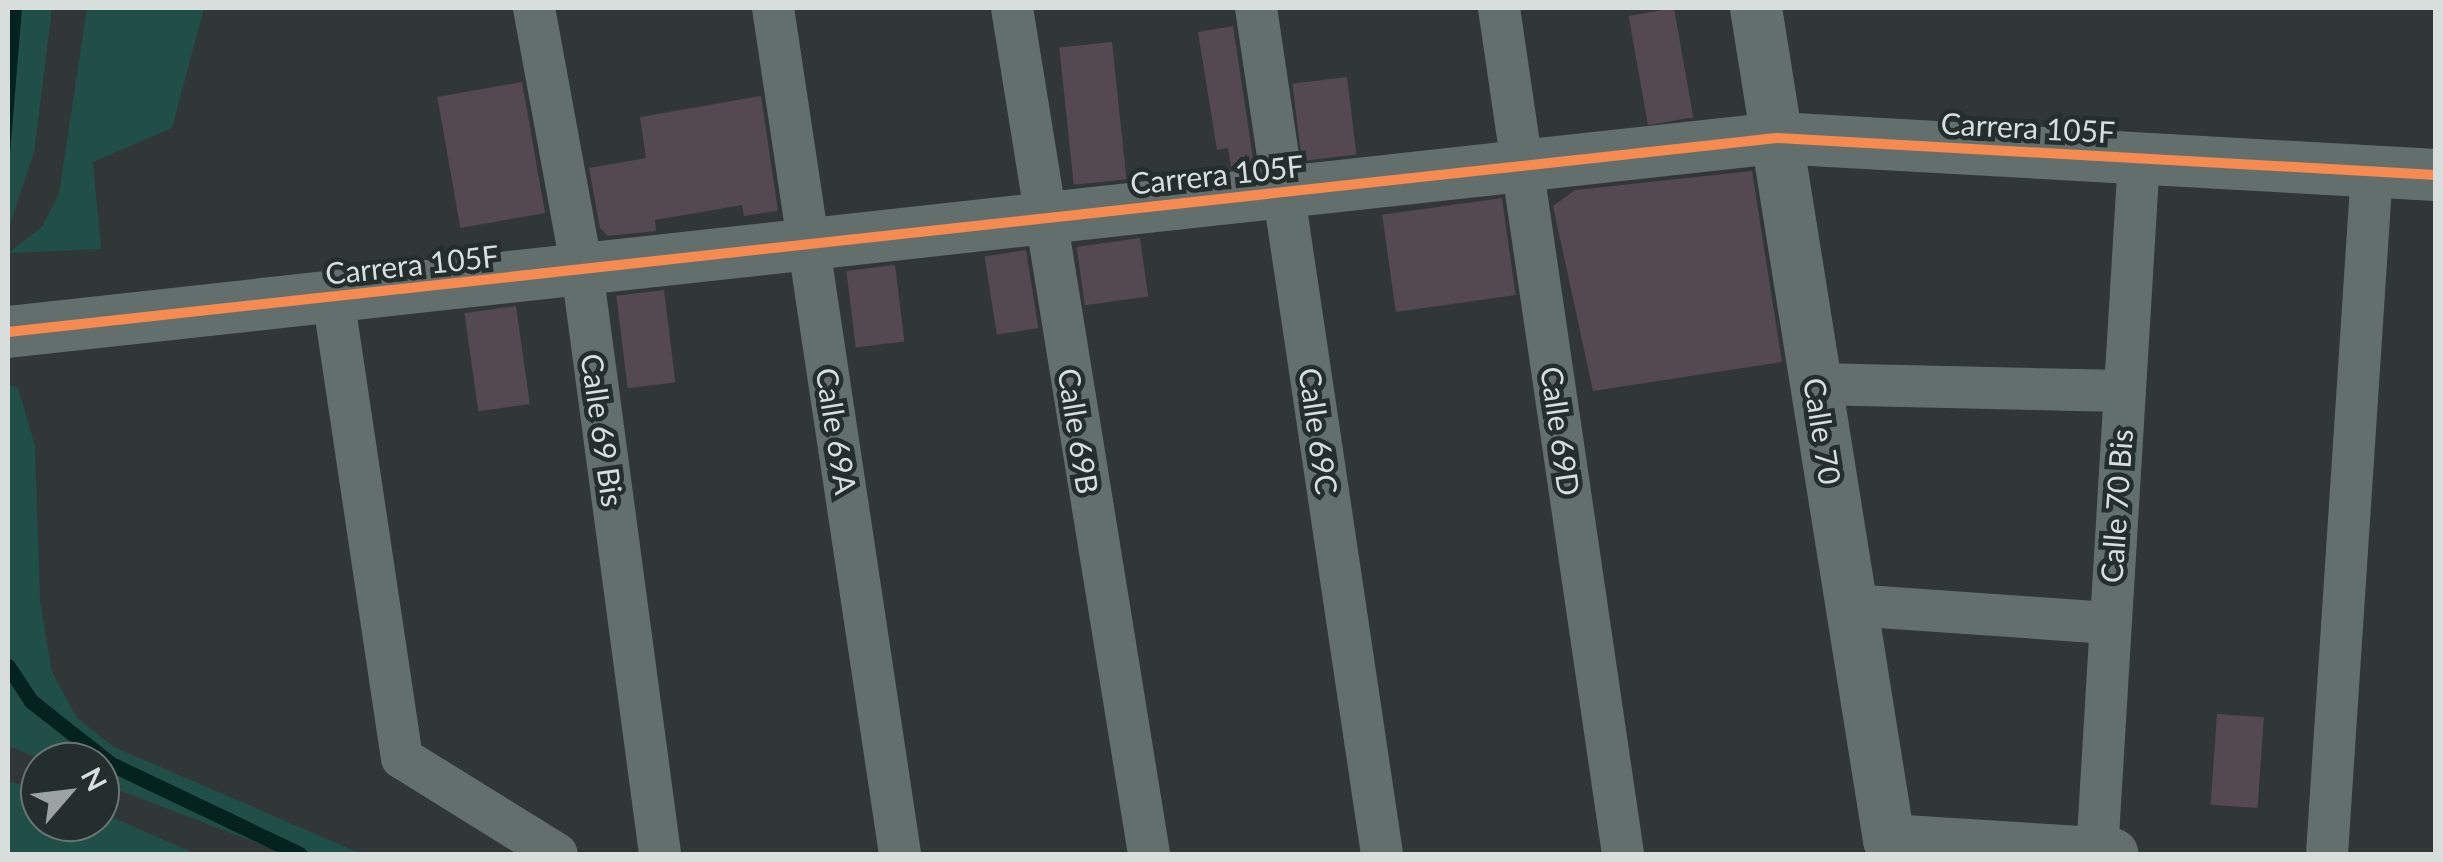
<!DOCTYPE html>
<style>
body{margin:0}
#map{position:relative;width:2443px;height:862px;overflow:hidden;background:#313636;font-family:Lato,sans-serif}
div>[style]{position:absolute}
.green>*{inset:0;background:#204f48}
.water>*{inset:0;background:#04231e}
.stream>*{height:15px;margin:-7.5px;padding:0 7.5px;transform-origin:7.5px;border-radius:7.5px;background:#04231e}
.building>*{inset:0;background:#544950;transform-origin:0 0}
.minor>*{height:42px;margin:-21px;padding:0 21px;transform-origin:21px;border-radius:21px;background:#636f6d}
.tertiary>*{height:52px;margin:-26px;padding:0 26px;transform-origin:26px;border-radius:26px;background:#636f6d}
.cycleway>*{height:10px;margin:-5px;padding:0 5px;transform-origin:5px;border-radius:5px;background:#f68b52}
span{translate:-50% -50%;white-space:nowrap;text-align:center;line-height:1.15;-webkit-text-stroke:9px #242f2d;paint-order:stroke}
.street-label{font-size:30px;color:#d7dedc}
.frame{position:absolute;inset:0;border:10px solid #d7dedc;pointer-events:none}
.north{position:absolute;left:20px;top:742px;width:100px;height:100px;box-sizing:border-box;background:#242f2d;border:2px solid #6c7573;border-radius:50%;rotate:62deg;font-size:28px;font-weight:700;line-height:40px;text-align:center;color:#d7dedc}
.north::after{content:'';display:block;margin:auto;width:35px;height:45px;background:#9da3a2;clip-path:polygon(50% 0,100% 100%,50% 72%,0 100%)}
</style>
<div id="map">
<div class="green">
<i style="clip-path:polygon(8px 8px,52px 8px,34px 152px,8px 230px)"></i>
<i style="clip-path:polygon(87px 8px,204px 8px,172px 128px,93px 162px,101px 249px,8px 253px,42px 227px,59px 194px)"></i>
<i style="clip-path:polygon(8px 384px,18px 388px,35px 446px,40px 600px,52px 672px,77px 718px,114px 747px,362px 854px,286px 854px,100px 783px,100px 762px,49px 762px,8px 746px)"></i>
<i style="clip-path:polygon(8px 781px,40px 791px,40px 822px,100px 822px,100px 812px,196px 854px,8px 854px)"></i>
</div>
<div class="water">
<i style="clip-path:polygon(8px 8px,22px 8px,8px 178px)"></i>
</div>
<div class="stream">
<i style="left:8px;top:666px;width:42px;rotate:56.7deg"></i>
<i style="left:31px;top:701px;width:102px;rotate:38.2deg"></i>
<i style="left:111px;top:764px;width:209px;rotate:25.5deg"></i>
</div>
<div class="building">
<i style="left:1674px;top:8px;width:111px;height:46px;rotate:80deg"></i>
<i style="clip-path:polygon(1233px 26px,1254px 165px,1231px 168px,1228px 148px,1217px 150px,1198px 32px)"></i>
<i style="left:1112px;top:42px;width:138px;height:53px;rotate:84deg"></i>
<i style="left:1347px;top:77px;width:78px;height:55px;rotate:83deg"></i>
<i style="left:522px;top:82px;width:133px;height:86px;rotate:80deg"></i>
<i style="clip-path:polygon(761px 96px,778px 211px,744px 216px,742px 205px,655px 220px,656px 231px,608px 236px,600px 228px,589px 168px,646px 158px,640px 117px)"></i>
<i style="clip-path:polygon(1752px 171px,1782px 362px,1593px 391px,1553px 206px,1575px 190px)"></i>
<i style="left:1502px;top:198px;width:98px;height:121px;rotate:82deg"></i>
<i style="left:1140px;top:238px;width:59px;height:64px;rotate:82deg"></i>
<i style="left:1026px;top:250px;width:79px;height:42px;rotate:81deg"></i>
<i style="left:895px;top:265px;width:77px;height:49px;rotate:83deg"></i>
<i style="left:664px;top:290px;width:93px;height:48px;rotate:83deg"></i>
<i style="left:516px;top:306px;width:99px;height:52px;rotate:82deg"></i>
<i style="left:2217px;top:714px;width:47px;height:91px;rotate:4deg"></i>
</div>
<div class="minor">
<i style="left:534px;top:8px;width:266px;rotate:79.6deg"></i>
<i style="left:582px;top:270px;width:589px;rotate:82.39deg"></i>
<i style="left:773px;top:8px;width:855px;rotate:81.46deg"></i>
<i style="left:1012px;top:8px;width:857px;rotate:80.8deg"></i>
<i style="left:1256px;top:8px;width:855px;rotate:81.53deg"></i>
<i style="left:1499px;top:8px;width:855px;rotate:81.66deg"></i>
<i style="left:333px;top:297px;width:466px;rotate:81.5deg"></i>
<i style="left:402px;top:758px;width:182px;rotate:31.8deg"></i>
<i style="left:1816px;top:384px;width:307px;rotate:1.3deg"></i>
<i style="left:1851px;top:605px;width:258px;rotate:4deg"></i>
<i style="left:2097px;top:853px;width:696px;rotate:-86.54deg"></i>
<i style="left:2327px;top:854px;width:684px;rotate:-86.23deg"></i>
</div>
<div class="tertiary">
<i style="left:1756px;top:8px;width:843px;rotate:80.92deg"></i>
<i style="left:1889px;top:840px;width:224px;rotate:3.6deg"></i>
<i style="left:8px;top:332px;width:1779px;rotate:-6.26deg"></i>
<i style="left:1776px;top:138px;width:661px;rotate:3.21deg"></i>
</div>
<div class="cycleway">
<i style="left:8px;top:332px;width:1779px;rotate:-6.26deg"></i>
<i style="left:1776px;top:138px;width:661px;rotate:3.21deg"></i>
</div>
<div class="street-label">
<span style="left:2028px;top:127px;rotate:3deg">Carrera 105F</span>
<span style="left:1217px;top:174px;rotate:-6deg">Carrera 105F</span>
<span style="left:412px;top:264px;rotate:-6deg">Carrera 105F</span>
<span style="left:603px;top:430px;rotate:82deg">Calle 69 Bis</span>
<span style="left:837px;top:431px;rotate:81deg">Calle 69A</span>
<span style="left:1079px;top:431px;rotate:81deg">Calle 69B</span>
<span style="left:1319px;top:431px;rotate:82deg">Calle 69C</span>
<span style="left:1561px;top:431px;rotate:82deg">Calle 69D</span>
<span style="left:1823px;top:431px;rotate:81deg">Calle 70</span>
<span style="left:2116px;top:506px;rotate:-86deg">Calle 70 Bis</span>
</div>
<div class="frame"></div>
<div class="north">N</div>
</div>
